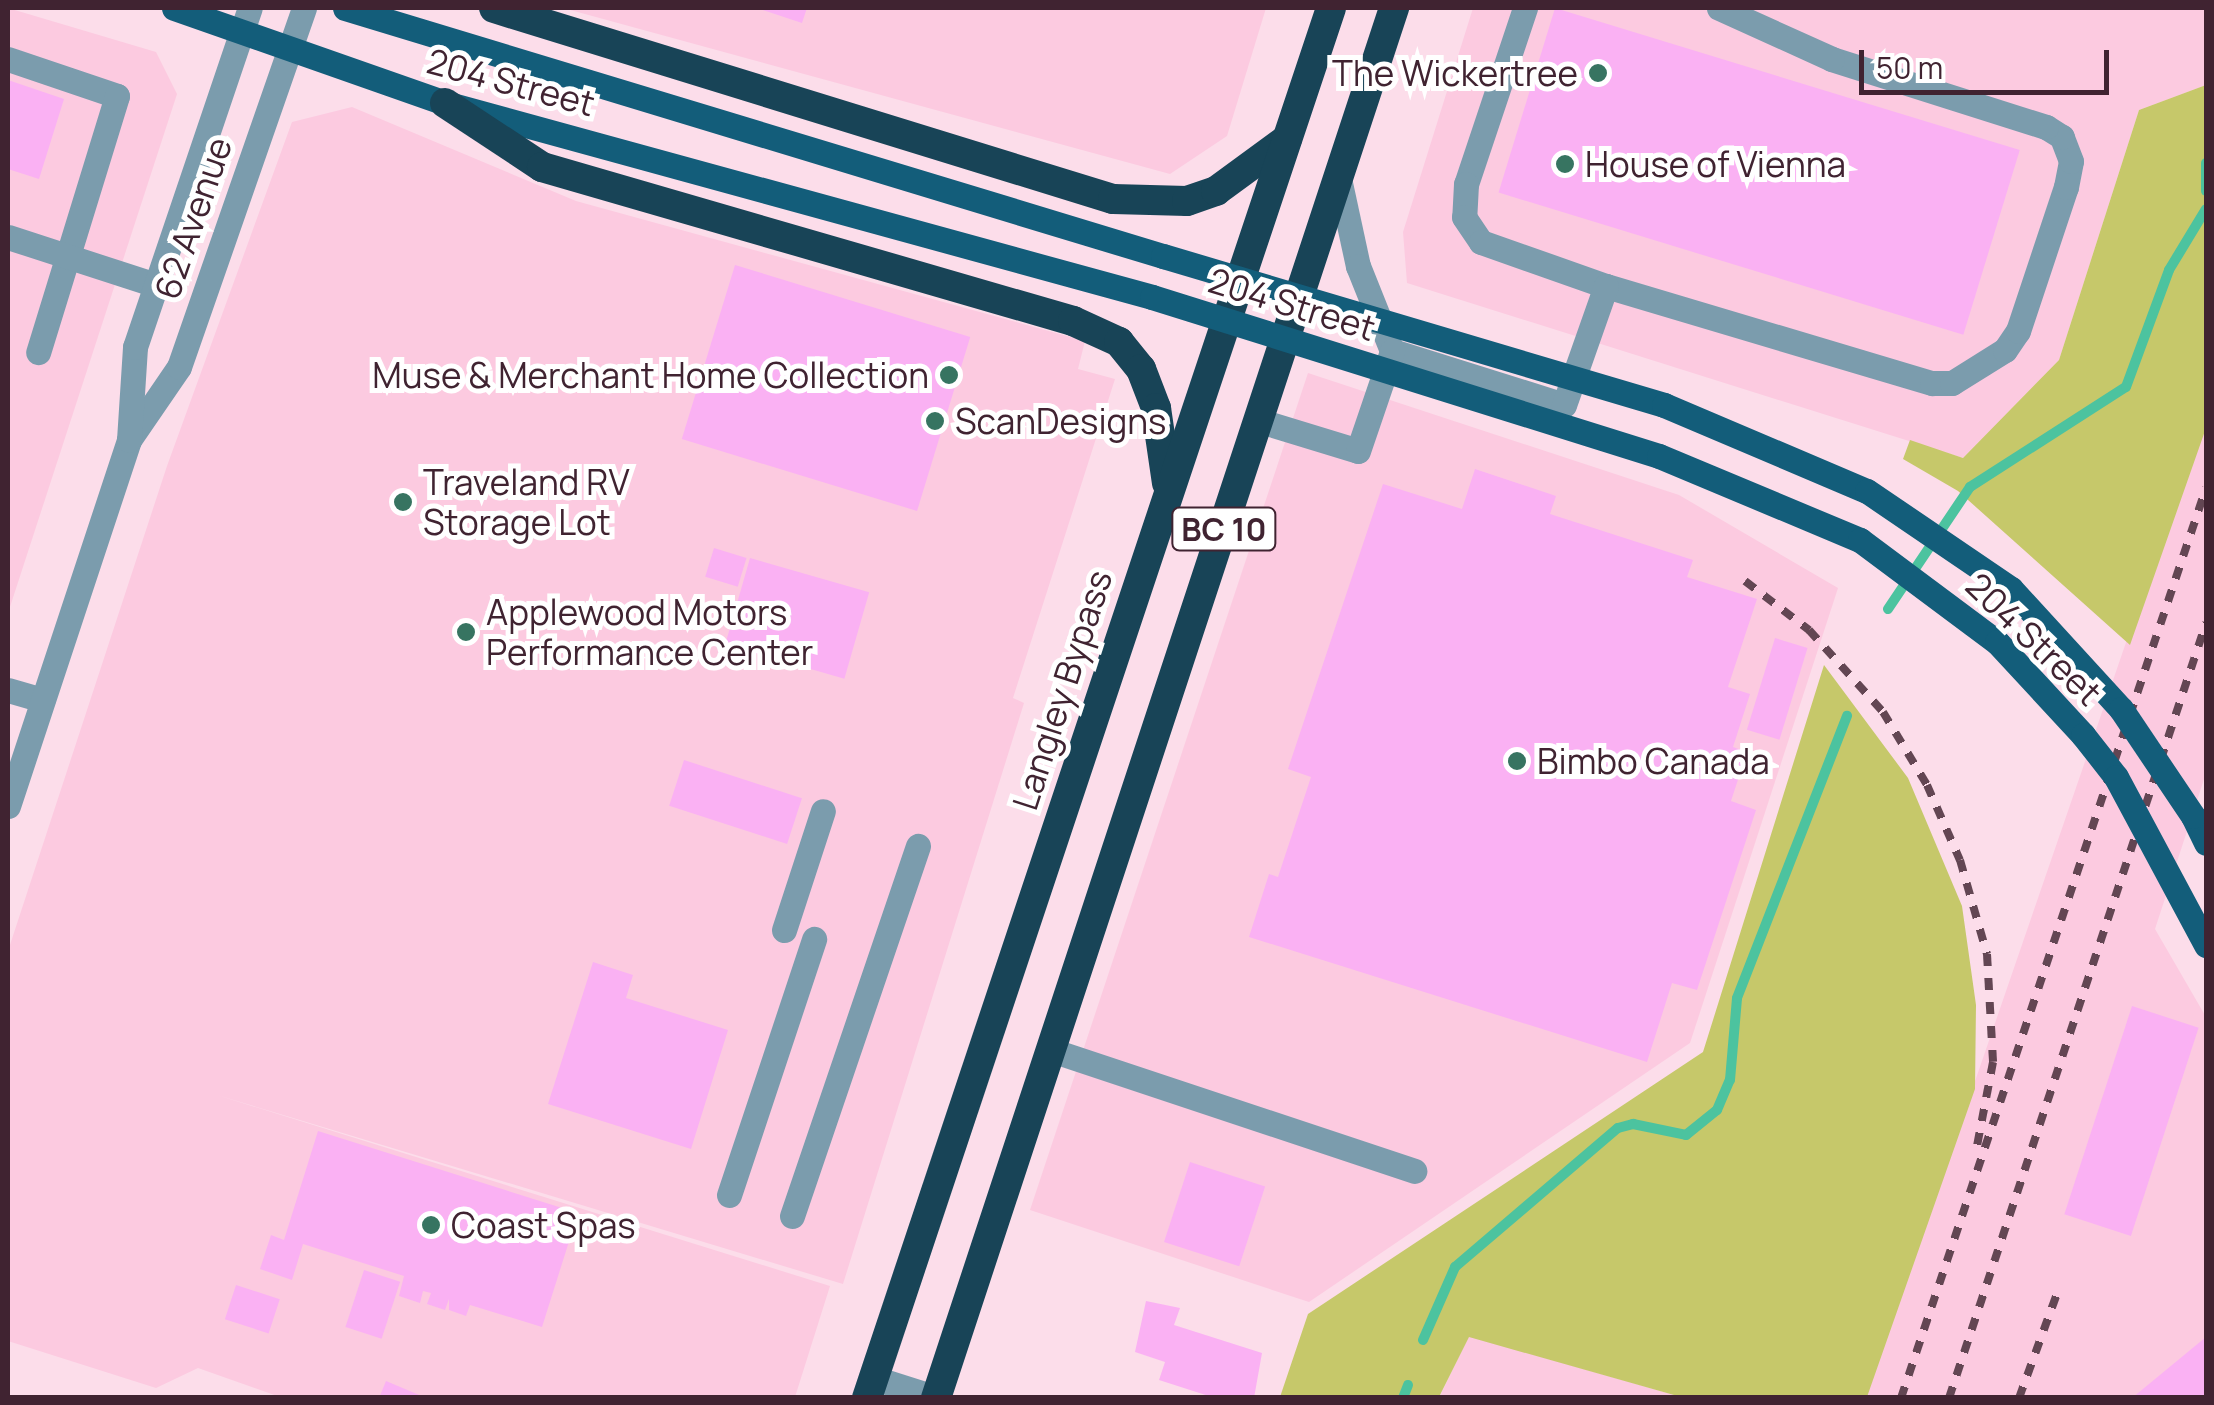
<!DOCTYPE html>
<style>
body{margin:0}
#map{position:relative;width:2214px;height:1405px;overflow:hidden;background:#fcddea;font-family:Manrope,sans-serif}
div>[style]{position:absolute}
.built>*{inset:0;background:#fccae0}
.green>*{inset:0;background:#c6c86a}
.stream>*{height:10px;margin:-5px;padding:0 5px;transform-origin:5px;border-radius:5px;background:#4cc39f}
.building>*{inset:0;background:#fab1f3;transform-origin:0 0}
.minor>*{height:25px;margin:-12.5px;padding:0 12.5px;transform-origin:12.5px;border-radius:12.5px;background:#7b9cad}
.major>*{height:25px;margin:-12.5px;padding:0 12.5px;transform-origin:12.5px;border-radius:12.5px;background:#135d7a}
.highway>*{height:30px;margin:-15px;padding:0 15px;transform-origin:15px;border-radius:15px;background:#184457}
.rail>*{height:8px;margin-top:-4px;transform-origin:0;background:repeating-linear-gradient(90deg,#634653 0 12px,transparent 0 24px)}
.major-bridge>*{height:25px;margin:-12.5px;padding:0 12.5px;transform-origin:12.5px;border-radius:12.5px;background:#135d7a}
.dots>*{width:28px;height:28px;translate:-50% -50%;box-sizing:border-box;border:5px solid #fff;border-radius:50%}
span{translate:-50% -50%;white-space:nowrap;text-align:center;line-height:1.15;-webkit-text-stroke:10px #fff;paint-order:stroke}
.shield-label span{padding:2px 8px;background:#fff;border:2px solid;border-radius:8px;-webkit-text-stroke-width:0}
.shield-label{font-size:32px;color:#402331;font-weight:700}
.poi-label{font-size:35px;color:#402331}
.right{translate:-100% -50%;text-align:right}
.left{translate:0 -50%;text-align:left}
.street-label{font-size:35px;color:#402331}
.frame{position:absolute;inset:0;border:10px solid #402331;pointer-events:none}
.scale{position:absolute;left:1859px;top:50px;width:250px;height:45px;box-sizing:border-box;border:5px solid #402331;border-top:0;padding-left:12px;font-size:30px;line-height:35px;white-space:nowrap;color:#402331;-webkit-text-stroke:8px #fff;paint-order:stroke}
</style>
<div id="map">
<div class="built">
<i style="clip-path:polygon(8px 8px,156px 52px,177px 94px,8px 613px)"></i>
<i style="clip-path:polygon(563px 8px,1266px 8px,1227px 136px,1170px 174px)"></i>
<i style="clip-path:polygon(1473px 8px,2206px 8px,2206px 85px,2139px 110px,2059px 360px,1963px 458px,1407px 283px,1403px 232px)"></i>
<i style="clip-path:polygon(352px 107px,576px 201px,1085px 341px,1078px 369px,1115px 379px,1013px 698px,1024px 703px,843px 1284px,217px 1095px,830px 1286px,795px 1397px,280px 1397px,198px 1368px,156px 1388px,8px 1341px,8px 951px,167px 466px,292px 122px)"></i>
<i style="clip-path:polygon(1308px 373px,1679px 495px,1838px 588px,1690px 1043px,1309px 1302px,1030px 1210px)"></i>
<i style="clip-path:polygon(2206px 410px,2206px 773px,2155px 929px,2206px 1017px,2206px 1397px,1866px 1398px)"></i>
<i style="clip-path:polygon(1469px 1336px,1681px 1397px,1439px 1398px)"></i>
</div>
<div class="green">
<i style="clip-path:polygon(2206px 85px,2206px 428px,2130px 645px,1958px 491px,1903px 459px,1910px 440px,1963px 458px,2059px 360px,2139px 110px)"></i>
<i style="clip-path:polygon(1824px 665px,1908px 778px,1962px 906px,1976px 1005px,1975px 1089px,1867px 1397px,1681px 1397px,1469px 1337px,1439px 1397px,1280px 1397px,1308px 1314px,1703px 1052px)"></i>
</div>
<div class="stream">
<i style="left:2206px;top:163px;width:28px;rotate:90deg"></i>
<i style="left:1888px;top:609px;width:147px;rotate:-56.1deg"></i>
<i style="left:1970px;top:487px;width:185px;rotate:-32.7deg"></i>
<i style="left:2126px;top:387px;width:125px;rotate:-69.8deg"></i>
<i style="left:2169px;top:270px;width:71px;rotate:-58.8deg"></i>
<i style="left:1423px;top:1340px;width:80px;rotate:-66.3deg"></i>
<i style="left:1455px;top:1267px;width:214px;rotate:-40.5deg"></i>
<i style="left:1618px;top:1128px;width:16px;rotate:-15deg"></i>
<i style="left:1633px;top:1124px;width:54px;rotate:11.7deg"></i>
<i style="left:1686px;top:1135px;width:40px;rotate:-39deg"></i>
<i style="left:1717px;top:1110px;width:33px;rotate:-67deg"></i>
<i style="left:1730px;top:1080px;width:82px;rotate:-85.1deg"></i>
<i style="left:1737px;top:998px;width:303px;rotate:-68.7deg"></i>
<i style="left:1403px;top:1398px;width:14px;rotate:-69deg"></i>
</div>
<div class="building">
<i style="clip-path:polygon(757px 8px,807px 8px,802px 23px)"></i>
<i style="left:1555px;top:8px;width:486px;height:193px;rotate:17deg"></i>
<i style="clip-path:polygon(8px 80px,64px 99px,39px 179px,8px 169px)"></i>
<i style="left:735px;top:265px;width:246px;height:182px;rotate:17deg"></i>
<i style="clip-path:polygon(1475px 469px,1556px 496px,1550px 514px,1693px 560px,1687px 577px,1757px 599px,1728px 687px,1750px 694px,1733px 747px,1747px 752px,1731px 801px,1756px 810px,1697px 990px,1672px 983px,1647px 1062px,1249px 937px,1269px 874px,1278px 877px,1311px 777px,1288px 769px,1383px 484px,1462px 509px)"></i>
<i style="left:714px;top:548px;width:34px;height:30px;rotate:17deg"></i>
<i style="left:750px;top:558px;width:124px;height:90px;rotate:16deg"></i>
<i style="left:1775px;top:638px;width:34px;height:96px;rotate:17deg"></i>
<i style="left:684px;top:760px;width:124px;height:48px;rotate:18deg"></i>
<i style="clip-path:polygon(593px 962px,633px 975px,626px 998px,728px 1030px,691px 1149px,548px 1104px)"></i>
<i style="left:2132px;top:1006px;width:70px;height:219px;rotate:18deg"></i>
<i style="clip-path:polygon(318px 1131px,578px 1213px,542px 1327px,470px 1305px,466px 1316px,449px 1310px,449px 1299px,445px 1310px,427px 1304px,431px 1293px,423px 1291px,420px 1303px,399px 1296px,404px 1276px,303px 1244px,292px 1280px,260px 1269px,271px 1235px,284px 1240px)"></i>
<i style="left:1190px;top:1162px;width:79px;height:84px;rotate:18deg"></i>
<i style="left:364px;top:1270px;width:38px;height:60px;rotate:18deg"></i>
<i style="left:236px;top:1285px;width:46px;height:36px;rotate:18deg"></i>
<i style="clip-path:polygon(1146px 1301px,1180px 1308px,1174px 1325px,1262px 1353px,1254px 1398px,1215px 1398px,1159px 1380px,1165px 1362px,1135px 1352px)"></i>
<i style="clip-path:polygon(2206px 1337px,2206px 1398px,2132px 1398px)"></i>
<i style="clip-path:polygon(386px 1381px,424px 1397px,424px 1398px,379px 1398px)"></i>
</div>
<div class="minor">
<i style="left:1525px;top:8px;width:186px;rotate:108.5deg"></i>
<i style="left:1466px;top:184px;width:33px;rotate:93deg"></i>
<i style="left:1464px;top:217px;width:30px;rotate:56deg"></i>
<i style="left:1481px;top:242px;width:133px;rotate:19.4deg"></i>
<i style="left:1606px;top:286px;width:340px;rotate:16.6deg"></i>
<i style="left:1932px;top:383px;width:20px"></i>
<i style="left:1952px;top:383px;width:62px;rotate:-31.9deg"></i>
<i style="left:2005px;top:350px;width:23px;rotate:-56deg"></i>
<i style="left:2018px;top:331px;width:152px;rotate:-71.6deg"></i>
<i style="left:2066px;top:187px;width:26px;rotate:-79deg"></i>
<i style="left:2071px;top:161px;width:26px;rotate:-111deg"></i>
<i style="left:2062px;top:137px;width:19px;rotate:-148deg"></i>
<i style="left:2046px;top:127px;width:225px;rotate:-162.4deg"></i>
<i style="left:1832px;top:59px;width:124px;rotate:-155.7deg"></i>
<i style="left:8px;top:59px;width:115px;rotate:18.7deg"></i>
<i style="left:117px;top:96px;width:268px;rotate:107.1deg"></i>
<i style="left:1340px;top:183px;width:85px;rotate:77.8deg"></i>
<i style="left:1358px;top:266px;width:92px;rotate:68.2deg"></i>
<i style="left:1392px;top:351px;width:180px;rotate:17.4deg"></i>
<i style="left:1564px;top:405px;width:126px;rotate:-70.6deg"></i>
<i style="left:8px;top:237px;width:156px;rotate:18deg"></i>
<i style="left:1260px;top:421px;width:102px;rotate:17deg"></i>
<i style="left:1358px;top:451px;width:106px;rotate:-71.2deg"></i>
<i style="left:129px;top:440px;width:88px;rotate:-55.6deg"></i>
<i style="left:179px;top:367px;width:380px;rotate:-70.8deg"></i>
<i style="left:8px;top:690px;width:36px;rotate:16deg"></i>
<i style="left:8px;top:806px;width:385px;rotate:-71.7deg"></i>
<i style="left:129px;top:440px;width:93px;rotate:-86.3deg"></i>
<i style="left:135px;top:347px;width:358px;rotate:-71.3deg"></i>
<i style="left:784px;top:930px;width:125px;rotate:-71.9deg"></i>
<i style="left:1051px;top:1050px;width:383px;rotate:18.4deg"></i>
<i style="left:729px;top:1195px;width:270px;rotate:-71.6deg"></i>
<i style="left:792px;top:1216px;width:391px;rotate:-71.2deg"></i>
<i style="left:874px;top:1378px;width:66px;rotate:17.6deg"></i>
</div>
<div class="major">
<i style="left:174px;top:8px;width:287px;rotate:19.3deg"></i>
<i style="left:445px;top:103px;width:733px;rotate:15.34deg"></i>
<i style="left:345px;top:8px;width:855px;rotate:16.87deg"></i>
<i style="left:2193px;top:816px;width:30px;rotate:64deg"></i>
</div>
<div class="highway">
<i style="left:494px;top:8px;width:648px;rotate:17.15deg"></i>
<i style="left:1113px;top:199px;width:74px;rotate:1.5deg"></i>
<i style="left:1187px;top:201px;width:31px;rotate:-19deg"></i>
<i style="left:1216px;top:191px;width:88px;rotate:-36.2deg"></i>
<i style="left:445px;top:103px;width:116px;rotate:33.4deg"></i>
<i style="left:542px;top:167px;width:553px;rotate:16.17deg"></i>
<i style="left:1073px;top:321px;width:51px;rotate:24.5deg"></i>
<i style="left:1119px;top:342px;width:35px;rotate:51deg"></i>
<i style="left:1141px;top:369px;width:42px;rotate:69deg"></i>
<i style="left:1156px;top:408px;width:76px;rotate:81.7deg"></i>
<i style="left:867px;top:1398px;width:1465px;rotate:-71.54deg"></i>
<i style="left:936px;top:1398px;width:1464px;rotate:-71.76deg"></i>
</div>
<div class="rail">
<i style="left:1745px;top:581px;width:81px;rotate:37.4deg"></i>
<i style="left:1809px;top:630px;width:110px;rotate:47.9deg"></i>
<i style="left:1883px;top:712px;width:85px;rotate:58.9deg"></i>
<i style="left:1927px;top:785px;width:82px;rotate:66.3deg"></i>
<i style="left:1960px;top:860px;width:98px;rotate:74deg"></i>
<i style="left:1987px;top:954px;width:108px;rotate:86.8deg"></i>
<i style="left:1993px;top:1062px;width:91px;rotate:100.8deg"></i>
<i style="left:1901px;top:1398px;width:960px;rotate:-71.47deg"></i>
<i style="left:1949px;top:1398px;width:817px;rotate:-71.65deg"></i>
<i style="left:2019px;top:1398px;width:114px;rotate:-70deg"></i>
</div>
<div class="major-bridge">
<i style="left:1163px;top:256px;width:523px;rotate:16.56deg"></i>
<i style="left:1664px;top:405px;width:220px;rotate:23deg"></i>
<i style="left:1867px;top:491px;width:174px;rotate:34.2deg"></i>
<i style="left:2011px;top:589px;width:163px;rotate:47.5deg"></i>
<i style="left:2121px;top:709px;width:129px;rotate:56.1deg"></i>
<i style="left:1152px;top:297px;width:531px;rotate:17.41deg"></i>
<i style="left:1659px;top:456px;width:218px;rotate:22.7deg"></i>
<i style="left:1860px;top:540px;width:171px;rotate:36.7deg"></i>
<i style="left:1997px;top:642px;width:127px;rotate:47.2deg"></i>
<i style="left:2083px;top:735px;width:53px;rotate:51.8deg"></i>
<i style="left:2116px;top:777px;width:191px;rotate:61.8deg"></i>
</div>
<div class="dots">
<i style="left:1598px;top:73px;background:#377461"></i>
<i style="left:1565px;top:164px;background:#377461"></i>
<i style="left:949px;top:375px;background:#377461"></i>
<i style="left:935px;top:421px;background:#377461"></i>
<i style="left:403px;top:502px;background:#377461"></i>
<i style="left:466px;top:632px;background:#377461"></i>
<i style="left:1517px;top:761px;background:#377461"></i>
<i style="left:431px;top:1225px;background:#377461"></i>
</div>
<div class="shield-label">
<span style="left:1224px;top:529px">BC 10</span>
</div>
<div class="poi-label">
<span class="right" style="left:1578px;top:73px">The Wickertree</span>
<span class="left" style="left:1585px;top:164px">House of Vienna</span>
<span class="right" style="left:929px;top:375px">Muse &amp; Merchant Home Collection</span>
<span class="left" style="left:955px;top:421px">ScanDesigns</span>
<span class="left" style="left:423px;top:502px">Traveland RV<br>Storage Lot</span>
<span class="left" style="left:486px;top:632px">Applewood Motors<br>Performance Center</span>
<span class="left" style="left:1537px;top:761px">Bimbo Canada</span>
<span class="left" style="left:451px;top:1225px">Coast Spas</span>
</div>
<div class="street-label">
<span style="left:511px;top:82px;rotate:15deg">204 Street</span>
<span style="left:193px;top:218px;rotate:-71deg">62 Avenue</span>
<span style="left:1292px;top:304px;rotate:17deg">204 Street</span>
<span style="left:2034px;top:639px;rotate:44deg">204 Street</span>
<span style="left:1062px;top:690px;rotate:-72deg">Langley Bypass</span>
</div>
<div class="frame"></div>
<div class="scale">50 m</div>
</div>
